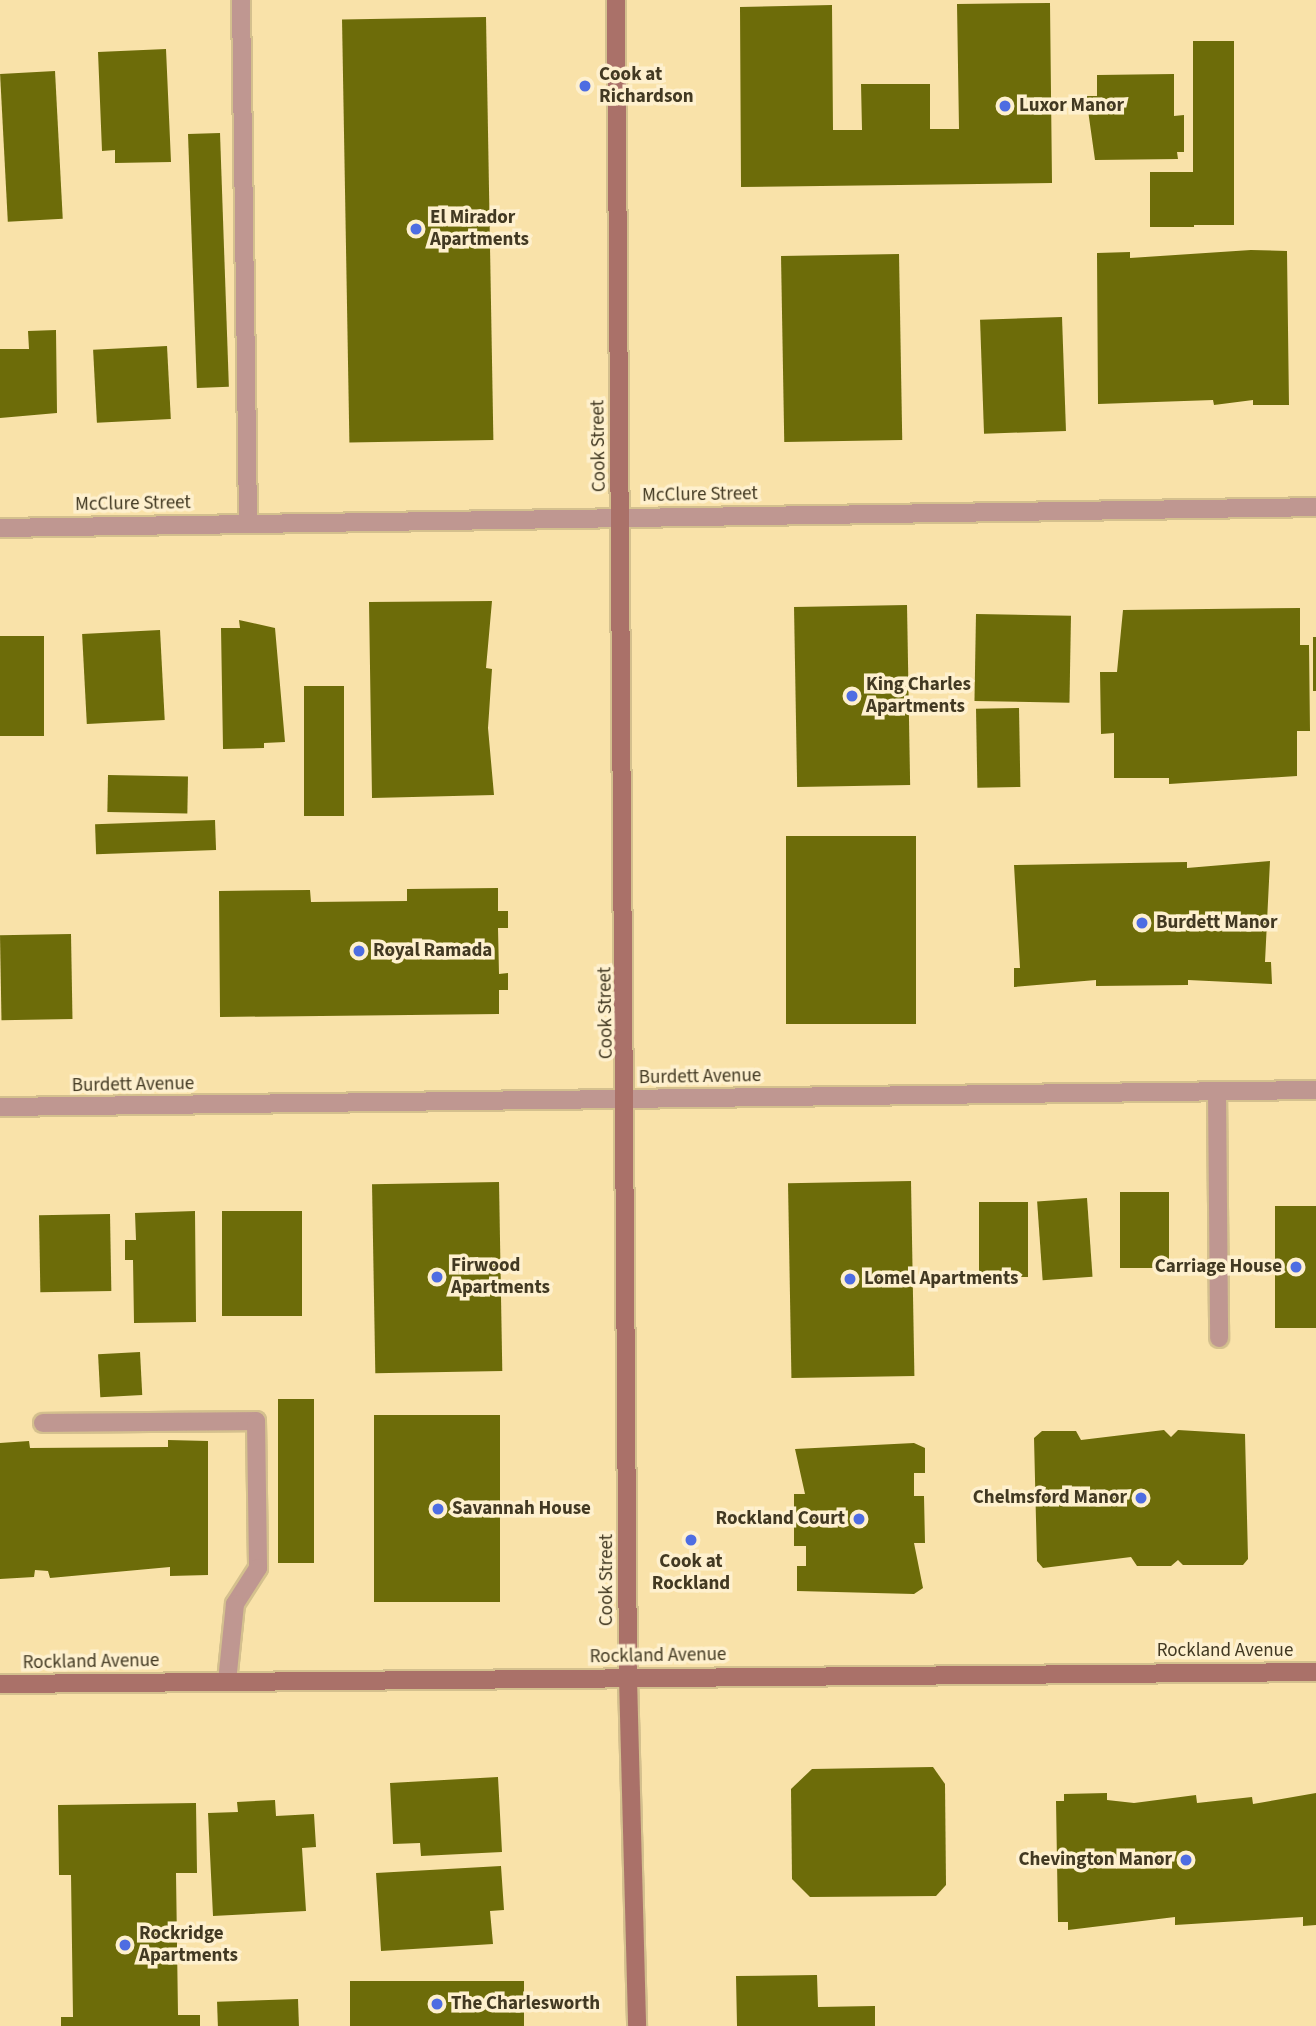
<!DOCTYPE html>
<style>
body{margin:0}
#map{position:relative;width:1316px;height:2026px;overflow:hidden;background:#f9e2a9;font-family:"Source Sans 3",sans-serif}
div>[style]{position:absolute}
.building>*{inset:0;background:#6d6c09;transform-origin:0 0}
.roads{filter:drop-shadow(2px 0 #d4c08e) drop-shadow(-2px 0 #d4c08e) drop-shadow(0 2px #d4c08e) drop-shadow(0 -2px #d4c08e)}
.lane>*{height:18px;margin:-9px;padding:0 9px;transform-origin:9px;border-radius:9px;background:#bf9791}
.street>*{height:18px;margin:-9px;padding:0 9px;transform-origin:9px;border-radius:9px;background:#bf9791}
.secondary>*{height:18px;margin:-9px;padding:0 9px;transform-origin:9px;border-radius:9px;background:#aa7169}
.dots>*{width:19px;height:19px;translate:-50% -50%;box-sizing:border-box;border:4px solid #fef0ce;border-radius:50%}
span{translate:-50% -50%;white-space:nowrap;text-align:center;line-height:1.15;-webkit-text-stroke:7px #fef0ce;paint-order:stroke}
.poi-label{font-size:19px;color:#423922;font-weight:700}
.left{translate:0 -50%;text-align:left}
.right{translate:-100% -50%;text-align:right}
.street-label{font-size:19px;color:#423922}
</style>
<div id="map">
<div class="building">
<i style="clip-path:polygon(1050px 3px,1052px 183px,741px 187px,740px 7px,832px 5px,833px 130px,862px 130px,861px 84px,930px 84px,930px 129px,959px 129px,957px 4px)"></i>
<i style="left:486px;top:17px;width:423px;height:144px;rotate:89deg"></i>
<i style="left:1193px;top:41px;width:41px;height:184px"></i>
<i style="clip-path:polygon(166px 49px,171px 162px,115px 163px,115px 150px,102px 151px,98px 52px)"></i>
<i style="left:55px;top:71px;width:148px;height:55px;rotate:87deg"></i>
<i style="clip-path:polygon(1174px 74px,1174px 116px,1184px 115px,1184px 152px,1177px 152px,1178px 159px,1095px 160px,1086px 96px,1097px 96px,1097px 75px)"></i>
<i style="left:220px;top:133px;width:254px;height:32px;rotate:88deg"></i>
<i style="left:1150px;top:172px;width:44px;height:55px"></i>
<i style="clip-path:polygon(1251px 250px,1287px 251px,1289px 405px,1253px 405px,1253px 400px,1214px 405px,1213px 400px,1098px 404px,1097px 253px,1130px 252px,1130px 258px)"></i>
<i style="left:899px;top:254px;width:186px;height:118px;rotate:89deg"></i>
<i style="left:1062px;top:317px;width:114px;height:82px;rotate:88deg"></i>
<i style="clip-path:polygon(56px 330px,57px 413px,0 418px,0 349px,29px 349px,28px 331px)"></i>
<i style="left:167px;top:346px;width:73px;height:74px;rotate:87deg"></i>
<i style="clip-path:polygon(492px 601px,486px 668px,492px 669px,488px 728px,494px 795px,372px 798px,369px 602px)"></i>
<i style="left:907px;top:605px;width:180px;height:113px;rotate:89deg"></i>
<i style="clip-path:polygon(1300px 608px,1300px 645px,1309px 645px,1310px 731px,1297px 731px,1297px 776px,1169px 784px,1169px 778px,1114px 778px,1114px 733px,1101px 734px,1100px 672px,1117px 672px,1123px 610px)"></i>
<i style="left:976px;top:614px;width:95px;height:87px;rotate:1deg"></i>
<i style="clip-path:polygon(239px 620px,275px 628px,285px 742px,264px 743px,264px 748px,223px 749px,221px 628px,240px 628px)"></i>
<i style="left:160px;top:630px;width:90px;height:78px;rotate:87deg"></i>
<i style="left:0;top:636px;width:44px;height:100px"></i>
<i style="left:1313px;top:637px;width:3px;height:54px"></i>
<i style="left:304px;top:686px;width:40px;height:130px"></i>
<i style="left:1019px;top:708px;width:79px;height:43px;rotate:89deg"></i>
<i style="left:108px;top:775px;width:80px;height:37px;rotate:1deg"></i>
<i style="left:215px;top:820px;width:30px;height:120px;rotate:88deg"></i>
<i style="left:786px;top:836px;width:130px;height:188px"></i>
<i style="clip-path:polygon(1270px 861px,1265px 962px,1271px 962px,1272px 984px,1188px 980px,1188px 985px,1096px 986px,1096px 980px,1014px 987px,1014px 968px,1020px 968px,1014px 865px,1187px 862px,1187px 868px)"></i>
<i style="clip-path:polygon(498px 888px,498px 911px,508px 911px,508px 928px,498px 928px,499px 974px,508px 973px,508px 990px,499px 990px,499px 1014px,220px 1017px,219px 891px,310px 890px,311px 902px,407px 901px,407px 889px)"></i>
<i style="left:71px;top:934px;width:85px;height:71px;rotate:89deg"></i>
<i style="left:911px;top:1181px;width:195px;height:123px;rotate:89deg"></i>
<i style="left:499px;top:1182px;width:189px;height:127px;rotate:89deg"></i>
<i style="left:1120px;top:1192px;width:49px;height:76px"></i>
<i style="left:1087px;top:1198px;width:79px;height:50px;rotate:86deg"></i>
<i style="left:979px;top:1202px;width:49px;height:75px"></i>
<i style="left:1316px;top:1206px;width:122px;height:41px;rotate:90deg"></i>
<i style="clip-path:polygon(195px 1211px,196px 1322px,134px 1323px,133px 1260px,125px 1260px,125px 1240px,136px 1240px,135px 1213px)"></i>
<i style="left:302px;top:1211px;width:105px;height:80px;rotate:90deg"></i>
<i style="left:110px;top:1214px;width:77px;height:71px;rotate:89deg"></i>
<i style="left:140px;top:1352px;width:43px;height:42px;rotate:87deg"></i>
<i style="left:278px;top:1399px;width:36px;height:164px"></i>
<i style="left:500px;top:1415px;width:187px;height:126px;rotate:90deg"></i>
<i style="clip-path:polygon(1164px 1430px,1171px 1437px,1178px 1430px,1245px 1434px,1248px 1559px,1243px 1565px,1183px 1565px,1178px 1560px,1171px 1566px,1137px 1566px,1131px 1557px,1043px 1568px,1037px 1561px,1034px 1438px,1042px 1431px,1076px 1431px,1081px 1440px)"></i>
<i style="clip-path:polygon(168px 1440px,208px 1441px,208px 1575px,170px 1576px,170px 1567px,50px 1578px,48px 1571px,35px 1570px,34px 1577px,0 1579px,0 1443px,29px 1441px,30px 1448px,168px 1447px)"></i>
<i style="clip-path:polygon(914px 1443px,925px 1448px,925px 1473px,914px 1473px,914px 1496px,924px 1496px,925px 1543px,914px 1543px,923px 1588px,914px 1594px,797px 1591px,797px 1566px,806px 1566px,806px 1546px,794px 1546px,794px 1494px,805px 1494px,795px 1449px)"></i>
<i style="clip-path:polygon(933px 1767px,945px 1784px,946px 1885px,936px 1896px,810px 1897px,792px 1879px,791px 1789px,812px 1769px)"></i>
<i style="clip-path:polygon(498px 1777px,502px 1852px,421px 1856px,420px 1843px,393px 1844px,390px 1783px)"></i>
<i style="clip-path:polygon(1107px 1793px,1107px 1800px,1134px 1803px,1196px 1795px,1197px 1803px,1252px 1797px,1253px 1804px,1316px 1793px,1316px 1925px,1303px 1926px,1303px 1917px,1175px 1925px,1175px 1917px,1068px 1930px,1068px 1922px,1058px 1922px,1056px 1801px,1064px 1801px,1064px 1794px)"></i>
<i style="clip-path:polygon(275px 1800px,276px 1816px,314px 1814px,316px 1847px,302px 1848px,306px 1911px,213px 1916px,208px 1813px,238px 1812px,237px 1802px)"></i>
<i style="clip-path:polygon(196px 1803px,197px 1873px,176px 1873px,178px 2015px,200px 2015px,200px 2026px,61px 2026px,61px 2017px,73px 2017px,71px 1875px,59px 1875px,58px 1805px)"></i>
<i style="clip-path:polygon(501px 1866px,504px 1910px,490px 1911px,493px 1944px,381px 1951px,376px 1873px)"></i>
<i style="clip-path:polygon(817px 1975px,818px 2007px,875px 2006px,875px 2026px,737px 2026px,736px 1976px)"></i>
<i style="left:524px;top:1981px;width:45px;height:174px;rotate:90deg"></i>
<i style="left:298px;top:1999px;width:27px;height:81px;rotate:88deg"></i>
</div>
<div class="roads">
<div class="lane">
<i style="left:241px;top:0;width:523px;rotate:89.23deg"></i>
<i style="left:1217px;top:1091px;width:247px;rotate:89.5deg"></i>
<i style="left:43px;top:1423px;width:213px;rotate:-0.5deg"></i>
<i style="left:256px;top:1421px;width:147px;rotate:89.2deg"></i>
<i style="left:258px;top:1568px;width:43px;rotate:122.6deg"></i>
<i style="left:235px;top:1604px;width:78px;rotate:95.9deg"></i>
</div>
<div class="street">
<i style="left:0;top:528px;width:1316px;rotate:-0.91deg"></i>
<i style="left:0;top:1107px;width:1316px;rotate:-0.74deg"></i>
</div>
<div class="secondary">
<i style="left:616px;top:0;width:1678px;rotate:89.59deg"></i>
<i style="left:628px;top:1678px;width:348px;rotate:88.5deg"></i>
<i style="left:0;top:1684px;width:1316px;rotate:-0.52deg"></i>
</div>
</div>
<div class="dots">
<i style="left:585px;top:86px;background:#4e6de2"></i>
<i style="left:1005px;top:106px;background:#4e6de2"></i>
<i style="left:416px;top:229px;background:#4e6de2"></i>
<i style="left:852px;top:696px;background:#4e6de2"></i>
<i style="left:1142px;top:923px;background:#4e6de2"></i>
<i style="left:359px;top:951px;background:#4e6de2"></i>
<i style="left:1296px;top:1267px;background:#4e6de2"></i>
<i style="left:437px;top:1277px;background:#4e6de2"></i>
<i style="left:850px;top:1279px;background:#4e6de2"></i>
<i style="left:1141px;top:1498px;background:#4e6de2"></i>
<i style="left:438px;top:1509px;background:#4e6de2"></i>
<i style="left:859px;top:1519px;background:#4e6de2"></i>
<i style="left:691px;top:1540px;background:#4e6de2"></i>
<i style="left:1186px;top:1860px;background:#4e6de2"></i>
<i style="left:125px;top:1945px;background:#4e6de2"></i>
<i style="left:437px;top:2004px;background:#4e6de2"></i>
</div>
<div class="poi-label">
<span class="left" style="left:599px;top:86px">Cook at<br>Richardson</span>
<span class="left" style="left:1019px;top:106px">Luxor Manor</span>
<span class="left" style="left:430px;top:229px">El Mirador<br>Apartments</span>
<span class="left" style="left:866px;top:696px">King Charles<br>Apartments</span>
<span class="left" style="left:1156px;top:923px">Burdett Manor</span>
<span class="left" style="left:373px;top:951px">Royal Ramada</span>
<span class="left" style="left:451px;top:1277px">Firwood<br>Apartments</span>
<span class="right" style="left:1282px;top:1267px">Carriage House</span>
<span class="left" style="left:864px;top:1279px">Lomel Apartments</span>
<span class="right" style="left:1127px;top:1498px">Chelmsford Manor</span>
<span class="left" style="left:452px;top:1509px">Savannah House</span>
<span class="right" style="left:845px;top:1519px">Rockland Court</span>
<span style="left:691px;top:1573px">Cook at<br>Rockland</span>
<span class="right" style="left:1172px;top:1860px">Chevington Manor</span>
<span class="left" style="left:139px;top:1945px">Rockridge<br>Apartments</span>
<span class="left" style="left:451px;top:2004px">The Charlesworth</span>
</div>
<div class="street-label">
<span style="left:599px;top:446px;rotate:-91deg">Cook Street</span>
<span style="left:700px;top:495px;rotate:-1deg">McClure Street</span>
<span style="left:133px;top:504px;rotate:-1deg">McClure Street</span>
<span style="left:606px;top:1013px;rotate:-91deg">Cook Street</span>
<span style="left:700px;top:1077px;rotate:-1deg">Burdett Avenue</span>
<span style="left:133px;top:1085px;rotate:-1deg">Burdett Avenue</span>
<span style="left:607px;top:1580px;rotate:-90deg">Cook Street</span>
<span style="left:1225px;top:1651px">Rockland Avenue</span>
<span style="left:658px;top:1656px;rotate:-1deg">Rockland Avenue</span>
<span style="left:91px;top:1662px;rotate:-1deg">Rockland Avenue</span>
</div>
</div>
